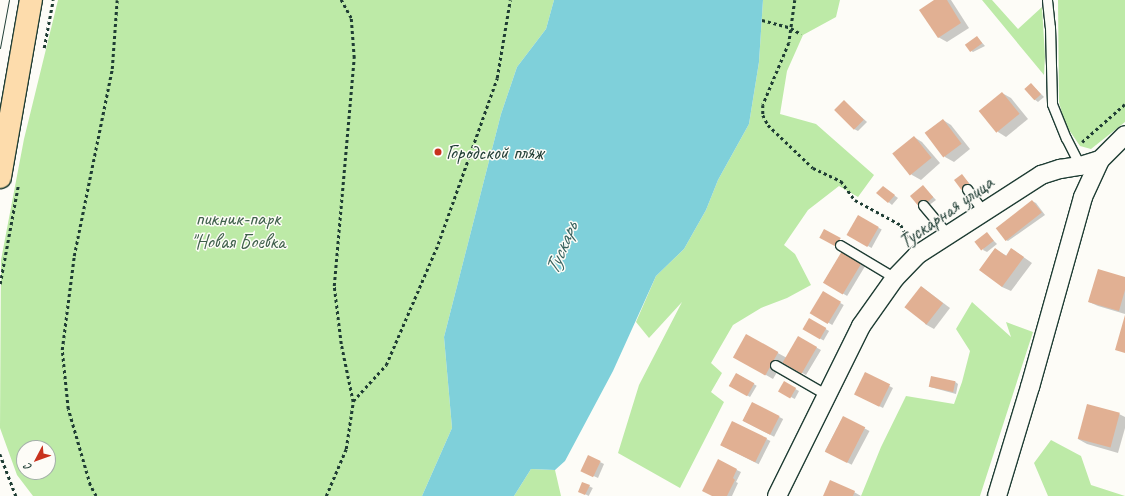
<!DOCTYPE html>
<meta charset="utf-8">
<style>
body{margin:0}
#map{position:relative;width:1125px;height:496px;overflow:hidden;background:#fdfcf7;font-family:Caveat,sans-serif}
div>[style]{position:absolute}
.green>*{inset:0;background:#bdeaa7}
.water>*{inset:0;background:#7fd0da}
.shadow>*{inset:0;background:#0003;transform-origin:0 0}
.building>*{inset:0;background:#e1b093;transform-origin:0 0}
.path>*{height:2.5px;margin-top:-1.25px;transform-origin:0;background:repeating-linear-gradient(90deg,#1f3d34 0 3px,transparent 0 6px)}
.roads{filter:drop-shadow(1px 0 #1f3d34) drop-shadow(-1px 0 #1f3d34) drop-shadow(0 1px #1f3d34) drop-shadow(0 -1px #1f3d34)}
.service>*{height:9px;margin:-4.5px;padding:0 4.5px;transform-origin:4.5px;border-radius:4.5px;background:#fdfcf7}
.minor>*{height:18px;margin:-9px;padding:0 9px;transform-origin:9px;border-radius:9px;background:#fdfcf7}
.primary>*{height:22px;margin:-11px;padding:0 11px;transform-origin:11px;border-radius:11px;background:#fddcac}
.tram>*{height:1px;margin:-0.5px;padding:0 0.5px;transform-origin:0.5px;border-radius:0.5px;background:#1f3d34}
.dots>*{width:11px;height:11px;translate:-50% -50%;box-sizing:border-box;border:2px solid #fdfcf7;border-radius:50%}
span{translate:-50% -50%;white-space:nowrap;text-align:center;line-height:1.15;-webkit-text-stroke:3px #fdfcf7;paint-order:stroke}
.poi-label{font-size:20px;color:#1f3d34}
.left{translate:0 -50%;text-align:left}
.street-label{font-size:20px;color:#1f3d34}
.park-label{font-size:20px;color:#3f604b}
.water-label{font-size:21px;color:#37625e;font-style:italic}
.north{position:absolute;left:16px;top:440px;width:40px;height:40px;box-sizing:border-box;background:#fdfcf7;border:1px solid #a4b0a9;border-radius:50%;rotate:229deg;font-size:11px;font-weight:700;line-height:16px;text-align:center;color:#1f3d34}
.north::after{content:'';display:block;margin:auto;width:14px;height:18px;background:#c8321e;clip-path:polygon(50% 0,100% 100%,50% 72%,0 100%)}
</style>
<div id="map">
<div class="green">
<i style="clip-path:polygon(evenodd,58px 0,554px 0,546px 29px,517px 67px,501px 114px,444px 337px,452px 428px,422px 496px,33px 496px,17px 475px,0 428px,1px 260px,24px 139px,58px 0,24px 448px,48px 448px,48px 472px,24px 472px,24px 448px)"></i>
<i style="clip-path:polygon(763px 0,840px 0,836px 17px,803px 35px,787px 71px,780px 114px,816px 124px,874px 175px,858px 197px,839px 186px,808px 210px,784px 245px,795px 254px,811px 285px,787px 298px,761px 308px,733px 325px,711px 363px,722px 373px,711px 392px,724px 402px,680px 488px,618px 453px,639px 385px,682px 302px,649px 338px,636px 322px,656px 276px,684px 249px,706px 210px,718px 180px,749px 124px,759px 62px)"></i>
<i style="clip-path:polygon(982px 0,992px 0,1018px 29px,1042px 7px,1045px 57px,1044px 75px)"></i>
<i style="clip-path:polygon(1058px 0,1125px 0,1125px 122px,1091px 149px,1080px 146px,1065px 124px,1059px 102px)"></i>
<i style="clip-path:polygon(972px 302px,1011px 337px,1006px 322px,1033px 332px,980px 496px,861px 496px,881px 447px,906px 396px,954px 404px,962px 382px,970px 351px,956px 329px)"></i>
<i style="clip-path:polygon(1051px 440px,1081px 456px,1091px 485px,1125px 496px,1048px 496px,1034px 463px)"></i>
<i style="clip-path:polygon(531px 469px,555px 470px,561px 496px,514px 496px)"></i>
</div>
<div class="water">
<i style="clip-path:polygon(554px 0,763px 0,759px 62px,749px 124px,718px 180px,706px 210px,684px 249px,656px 276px,613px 371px,565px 461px,555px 470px,531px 469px,514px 496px,422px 496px,452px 428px,444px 337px,501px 114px,517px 67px,546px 29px)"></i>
</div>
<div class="shadow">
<i style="clip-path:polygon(936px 0,951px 0,969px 28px,947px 42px,938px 37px)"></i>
<i style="clip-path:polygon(977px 37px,985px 46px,973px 52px,970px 50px)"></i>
<i style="clip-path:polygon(1031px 84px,1044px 97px,1038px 102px,1034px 99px)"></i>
<i style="clip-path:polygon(1002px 93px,1011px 98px,1028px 119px,1006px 137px,998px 132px)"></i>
<i style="clip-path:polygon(844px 101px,867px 122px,858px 131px,854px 129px)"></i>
<i style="clip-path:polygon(943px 120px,951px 125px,970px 149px,954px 162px,945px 157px)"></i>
<i style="clip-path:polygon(914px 137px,922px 142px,940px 163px,921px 180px,912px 175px,894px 154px)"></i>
<i style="clip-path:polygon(962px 175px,974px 189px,968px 194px)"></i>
<i style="clip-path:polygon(923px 186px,936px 200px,924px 209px)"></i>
<i style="clip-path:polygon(883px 187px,898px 198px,892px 205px,878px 193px)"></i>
<i style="clip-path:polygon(1032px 201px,1036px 203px,1045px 215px,1008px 241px,1004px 239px)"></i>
<i style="left:859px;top:217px;width:26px;height:21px;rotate:29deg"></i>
<i style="clip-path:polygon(987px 234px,997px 244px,987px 252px,983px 250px)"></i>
<i style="clip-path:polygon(995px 249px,1007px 256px,1012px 249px,1032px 263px,1011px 291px,1002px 287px)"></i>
<i style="left:842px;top:252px;width:27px;height:35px;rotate:31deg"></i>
<i style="clip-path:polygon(1125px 278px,1125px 314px,1098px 306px,1089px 302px)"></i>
<i style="clip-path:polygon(922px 287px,950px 308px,934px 329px,925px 324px)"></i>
<i style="left:823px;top:293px;width:24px;height:23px;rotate:30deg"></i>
<i style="left:810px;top:320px;width:22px;height:11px;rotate:30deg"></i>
<i style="clip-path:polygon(746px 336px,787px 358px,799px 338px,821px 350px,806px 375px,783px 362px,773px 379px,734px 357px)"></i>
<i style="clip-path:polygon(865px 373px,893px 388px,883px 408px,859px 396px)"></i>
<i style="left:737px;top:374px;width:23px;height:13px;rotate:31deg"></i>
<i style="clip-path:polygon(954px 381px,958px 384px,956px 394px,930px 387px)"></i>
<i style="left:784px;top:383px;width:17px;height:9px;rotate:28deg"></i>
<i style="left:752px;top:403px;width:35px;height:20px;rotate:27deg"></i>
<i style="clip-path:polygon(1119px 414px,1125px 417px,1125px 428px,1118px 453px,1087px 444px,1078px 439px)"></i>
<i style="left:843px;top:417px;width:30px;height:38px;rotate:28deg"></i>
<i style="left:733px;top:422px;width:42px;height:26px;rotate:27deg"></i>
<i style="clip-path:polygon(718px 461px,741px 472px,736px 482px,738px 483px,732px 496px,714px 496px)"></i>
<i style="clip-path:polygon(600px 462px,604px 464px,598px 478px,585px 472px)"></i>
<i style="left:583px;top:483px;width:11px;height:9px;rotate:27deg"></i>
<i style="clip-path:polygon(854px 492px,861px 496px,824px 496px)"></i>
</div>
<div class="building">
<i style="clip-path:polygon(934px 0,947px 0,961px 23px,938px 38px,919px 10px)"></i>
<i style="left:977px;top:36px;width:9px;height:15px;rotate:54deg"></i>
<i style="left:1031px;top:83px;width:15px;height:9px;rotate:48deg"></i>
<i style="left:1002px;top:92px;width:28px;height:30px;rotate:51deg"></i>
<i style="left:844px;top:100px;width:28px;height:14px;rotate:45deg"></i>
<i style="left:943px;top:119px;width:31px;height:23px;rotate:53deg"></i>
<i style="left:914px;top:136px;width:28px;height:28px;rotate:51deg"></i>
<i style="left:962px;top:174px;width:15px;height:10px;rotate:53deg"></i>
<i style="left:923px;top:185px;width:16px;height:17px;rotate:50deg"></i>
<i style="clip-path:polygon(883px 186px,895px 195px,888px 203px,876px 193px)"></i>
<i style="left:1032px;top:200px;width:16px;height:46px;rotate:52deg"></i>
<i style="left:858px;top:215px;width:24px;height:23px;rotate:30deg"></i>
<i style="left:824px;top:229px;width:19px;height:10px;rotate:28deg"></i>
<i style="left:987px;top:232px;width:11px;height:16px;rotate:52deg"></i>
<i style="clip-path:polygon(995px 248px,1006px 256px,1011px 248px,1024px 257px,1002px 287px,979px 270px)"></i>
<i style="left:842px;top:251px;width:23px;height:37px;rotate:31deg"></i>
<i style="clip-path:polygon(1098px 269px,1125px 277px,1125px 290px,1119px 311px,1088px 302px)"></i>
<i style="left:921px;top:286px;width:28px;height:27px;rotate:38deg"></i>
<i style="left:823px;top:291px;width:21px;height:26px;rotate:31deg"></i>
<i style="clip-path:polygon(1125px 315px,1125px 353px,1115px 350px)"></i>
<i style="left:809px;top:318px;width:20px;height:13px;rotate:30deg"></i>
<i style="left:746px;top:334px;width:37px;height:27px;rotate:29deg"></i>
<i style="left:798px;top:336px;width:22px;height:31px;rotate:30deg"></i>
<i style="left:865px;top:372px;width:28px;height:25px;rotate:26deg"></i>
<i style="left:736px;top:373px;width:21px;height:15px;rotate:29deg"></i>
<i style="left:931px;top:376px;width:25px;height:11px;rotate:12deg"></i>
<i style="left:784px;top:381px;width:14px;height:12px;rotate:30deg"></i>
<i style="left:752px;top:402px;width:31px;height:21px;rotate:27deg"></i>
<i style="left:1087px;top:404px;width:34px;height:36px;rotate:15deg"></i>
<i style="left:843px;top:416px;width:25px;height:40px;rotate:27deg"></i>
<i style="left:732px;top:421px;width:39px;height:27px;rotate:26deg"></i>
<i style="left:588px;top:455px;width:14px;height:18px;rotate:25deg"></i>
<i style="clip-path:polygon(718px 459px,737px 469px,733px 478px,735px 480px,727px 496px,712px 496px,702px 491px)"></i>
<i style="clip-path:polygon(830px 480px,855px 491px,853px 496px,823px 496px)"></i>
<i style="clip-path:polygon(582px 482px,590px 485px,585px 495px,578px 492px)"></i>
</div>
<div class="path">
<i style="left:795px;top:0;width:43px;rotate:97.9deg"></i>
<i style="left:789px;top:43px;width:67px;rotate:112.8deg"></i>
<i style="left:763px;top:105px;width:10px;rotate:90deg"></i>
<i style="left:763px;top:115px;width:11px;rotate:63deg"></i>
<i style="left:768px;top:125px;width:62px;rotate:43.7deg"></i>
<i style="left:813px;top:168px;width:31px;rotate:25deg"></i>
<i style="left:841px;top:181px;width:24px;rotate:54deg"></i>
<i style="left:855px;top:200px;width:52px;rotate:28.5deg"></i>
<i style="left:901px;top:225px;width:17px;rotate:62deg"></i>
<i style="left:762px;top:20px;width:30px;rotate:15deg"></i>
<i style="left:791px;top:28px;width:12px;rotate:31deg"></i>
<i style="left:44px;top:48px;width:49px;rotate:-79.4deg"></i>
<i style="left:1082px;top:142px;width:57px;rotate:-41.5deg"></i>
<i style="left:0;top:284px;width:100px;rotate:-79.6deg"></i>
<i style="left:353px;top:401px;width:49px;rotate:-47.5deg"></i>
<i style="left:386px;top:365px;width:132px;rotate:-66.7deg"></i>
<i style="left:438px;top:244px;width:176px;rotate:-70.4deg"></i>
<i style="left:497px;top:78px;width:79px;rotate:-80.5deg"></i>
<i style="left:0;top:454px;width:45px;rotate:69.1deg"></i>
<i style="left:96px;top:496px;width:13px;rotate:-119deg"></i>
<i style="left:90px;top:485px;width:79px;rotate:-106.1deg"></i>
<i style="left:68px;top:409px;width:59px;rotate:-95.8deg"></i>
<i style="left:62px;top:350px;width:95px;rotate:-82.7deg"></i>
<i style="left:74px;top:256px;width:191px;rotate:-78.5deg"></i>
<i style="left:112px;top:69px;width:69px;rotate:-85.9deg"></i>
<i style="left:326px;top:496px;width:51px;rotate:-66.9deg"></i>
<i style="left:346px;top:449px;width:48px;rotate:-81.5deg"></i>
<i style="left:353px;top:402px;width:59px;rotate:-101.7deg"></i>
<i style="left:341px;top:344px;width:58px;rotate:-96.9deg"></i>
<i style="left:334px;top:286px;width:229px;rotate:-85deg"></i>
<i style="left:354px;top:58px;width:40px;rotate:-94.3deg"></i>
<i style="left:351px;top:18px;width:21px;rotate:-119deg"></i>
</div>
<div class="roads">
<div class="service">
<i style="left:1047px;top:0;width:27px;rotate:84deg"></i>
<i style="left:1050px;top:27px;width:77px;rotate:88.5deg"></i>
<i style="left:1052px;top:104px;width:37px;rotate:68deg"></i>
<i style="left:1066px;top:138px;width:31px;rotate:63deg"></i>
<i style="left:967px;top:189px;width:27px;rotate:54deg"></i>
<i style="left:923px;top:205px;width:38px;rotate:50deg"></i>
<i style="left:840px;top:245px;width:64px;rotate:31deg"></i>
<i style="left:775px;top:365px;width:60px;rotate:30deg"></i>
</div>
<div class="minor">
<i style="left:777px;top:496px;width:190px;rotate:-63.7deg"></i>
<i style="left:861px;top:326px;width:59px;rotate:-54.7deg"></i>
<i style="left:895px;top:278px;width:32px;rotate:-46deg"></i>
<i style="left:917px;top:255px;width:148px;rotate:-32.8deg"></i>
<i style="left:1041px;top:175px;width:20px;rotate:-18deg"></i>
<i style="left:1060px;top:169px;width:20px;rotate:-9deg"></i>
<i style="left:1080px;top:166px;width:21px;rotate:-17deg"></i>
<i style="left:997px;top:496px;width:114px;rotate:-73.2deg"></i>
<i style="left:1030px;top:387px;width:197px;rotate:-74.4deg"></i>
<i style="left:1083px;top:197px;width:41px;rotate:-65.3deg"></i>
<i style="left:1100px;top:160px;width:35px;rotate:-45deg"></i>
</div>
<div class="primary">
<i style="left:0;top:177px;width:180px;rotate:-80.1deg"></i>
</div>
</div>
<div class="tram">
<i style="left:0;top:48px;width:49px;rotate:-79.4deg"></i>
</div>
<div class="dots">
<i style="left:438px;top:152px;background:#c8321e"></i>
</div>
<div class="poi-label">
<span class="left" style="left:446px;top:152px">Городской пляж</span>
</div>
<div class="street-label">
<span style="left:946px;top:212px;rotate:-35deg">Тускарная улица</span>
</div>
<div class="park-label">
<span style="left:238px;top:230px">пикник-парк<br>"Новая Боевка</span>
</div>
<div class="water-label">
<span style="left:561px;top:248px;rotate:-67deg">Тускарь</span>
</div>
<div class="north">С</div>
</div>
